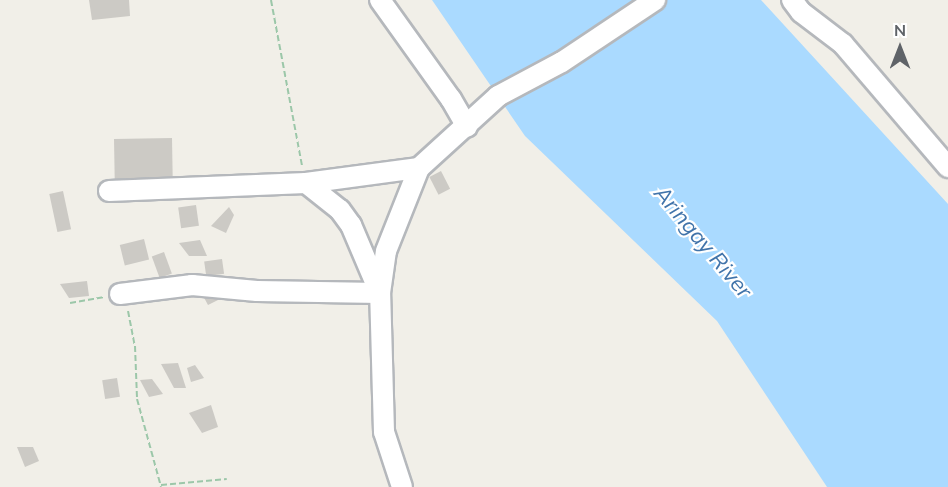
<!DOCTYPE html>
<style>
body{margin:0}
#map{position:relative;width:948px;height:487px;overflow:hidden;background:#f1efe8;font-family:Mulish,sans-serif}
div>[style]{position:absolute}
.water>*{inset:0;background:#aadaff}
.building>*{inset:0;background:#cccac5;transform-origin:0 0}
.path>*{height:2px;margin-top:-1px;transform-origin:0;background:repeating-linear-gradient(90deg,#9cc7a9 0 6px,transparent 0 9px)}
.roads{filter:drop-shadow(2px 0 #b5b8bc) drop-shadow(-2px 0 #b5b8bc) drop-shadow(0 2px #b5b8bc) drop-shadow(0 -2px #b5b8bc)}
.minor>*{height:20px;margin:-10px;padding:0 10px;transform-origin:10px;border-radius:10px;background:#fff}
span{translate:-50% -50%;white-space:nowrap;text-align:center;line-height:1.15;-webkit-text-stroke:4.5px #fff;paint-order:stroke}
.water-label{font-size:22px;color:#4174aa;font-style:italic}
.north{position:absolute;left:870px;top:18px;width:60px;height:60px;-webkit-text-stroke:4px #fff;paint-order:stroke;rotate:0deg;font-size:16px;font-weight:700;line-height:24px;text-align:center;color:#5f6368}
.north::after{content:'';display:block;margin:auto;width:21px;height:27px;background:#5f6368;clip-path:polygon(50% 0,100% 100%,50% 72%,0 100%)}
</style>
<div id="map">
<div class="water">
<i style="clip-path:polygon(432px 0,761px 0,948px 204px,948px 487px,827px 487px,717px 321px,525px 136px)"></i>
</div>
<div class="building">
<i style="clip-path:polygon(89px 0,129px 0,130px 16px,92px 20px)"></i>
<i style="left:172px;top:138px;width:40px;height:58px;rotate:89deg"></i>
<i style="left:441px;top:171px;width:20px;height:13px;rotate:63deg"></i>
<i style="left:63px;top:191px;width:39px;height:14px;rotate:78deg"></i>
<i style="left:196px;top:205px;width:21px;height:18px;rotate:82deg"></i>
<i style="clip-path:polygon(229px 207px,234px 215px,226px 233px,211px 226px)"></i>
<i style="left:144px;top:239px;width:21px;height:25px;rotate:76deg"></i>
<i style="clip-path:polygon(200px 240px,207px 256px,189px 256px,179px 243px)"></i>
<i style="left:164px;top:252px;width:23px;height:13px;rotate:70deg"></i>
<i style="left:222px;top:259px;width:15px;height:18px;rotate:82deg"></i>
<i style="clip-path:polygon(87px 281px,89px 296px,69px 298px,60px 284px)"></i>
<i style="clip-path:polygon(215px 290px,220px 299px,208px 305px,201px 292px)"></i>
<i style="clip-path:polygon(178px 363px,186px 388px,174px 388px,161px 364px)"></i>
<i style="clip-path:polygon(195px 365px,204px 378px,191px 382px,187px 368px)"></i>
<i style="left:117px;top:378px;width:19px;height:15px;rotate:81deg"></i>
<i style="clip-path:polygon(152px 379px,163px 394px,149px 397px,140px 380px)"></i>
<i style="clip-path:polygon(211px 405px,218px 427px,202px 433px,189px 413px)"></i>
<i style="clip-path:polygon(17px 447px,33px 447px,39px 461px,25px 467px)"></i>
</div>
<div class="path">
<i style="left:271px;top:0;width:168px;rotate:79.4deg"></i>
<i style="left:70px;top:303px;width:35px;rotate:-10deg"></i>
<i style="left:128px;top:311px;width:36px;rotate:79deg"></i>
<i style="left:135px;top:346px;width:53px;rotate:87.8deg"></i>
<i style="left:137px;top:399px;width:91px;rotate:74.7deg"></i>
<i style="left:161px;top:485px;width:66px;rotate:-5.2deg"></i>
</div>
<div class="roads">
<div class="minor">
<i style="left:380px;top:0;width:122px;rotate:54.4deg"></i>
<i style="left:451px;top:99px;width:32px;rotate:60deg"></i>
<i style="left:792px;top:0;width:15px;rotate:53deg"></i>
<i style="left:801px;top:12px;width:53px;rotate:37.3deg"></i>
<i style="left:843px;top:44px;width:162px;rotate:49.5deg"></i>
<i style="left:306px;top:183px;width:43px;rotate:38.5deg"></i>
<i style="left:340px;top:210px;width:19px;rotate:54deg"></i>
<i style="left:351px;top:225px;width:72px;rotate:67deg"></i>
<i style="left:109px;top:191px;width:197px;rotate:-2.3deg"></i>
<i style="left:306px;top:183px;width:114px;rotate:-7.6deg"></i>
<i style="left:120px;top:294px;width:73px;rotate:-7.1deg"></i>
<i style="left:192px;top:285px;width:65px;rotate:5.3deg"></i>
<i style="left:257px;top:291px;width:123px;rotate:0.9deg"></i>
<i style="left:402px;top:487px;width:58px;rotate:-108.1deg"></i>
<i style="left:384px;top:432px;width:139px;rotate:-91.6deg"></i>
<i style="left:380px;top:293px;width:42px;rotate:-81.9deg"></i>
<i style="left:386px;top:251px;width:89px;rotate:-68.3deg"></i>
<i style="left:419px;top:168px;width:107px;rotate:-42.3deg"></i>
<i style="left:498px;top:96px;width:72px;rotate:-28deg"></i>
<i style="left:562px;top:62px;width:112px;rotate:-33.7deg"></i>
</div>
</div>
<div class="water-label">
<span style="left:703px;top:242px;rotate:50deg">Aringay River</span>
</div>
<div class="north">N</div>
</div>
